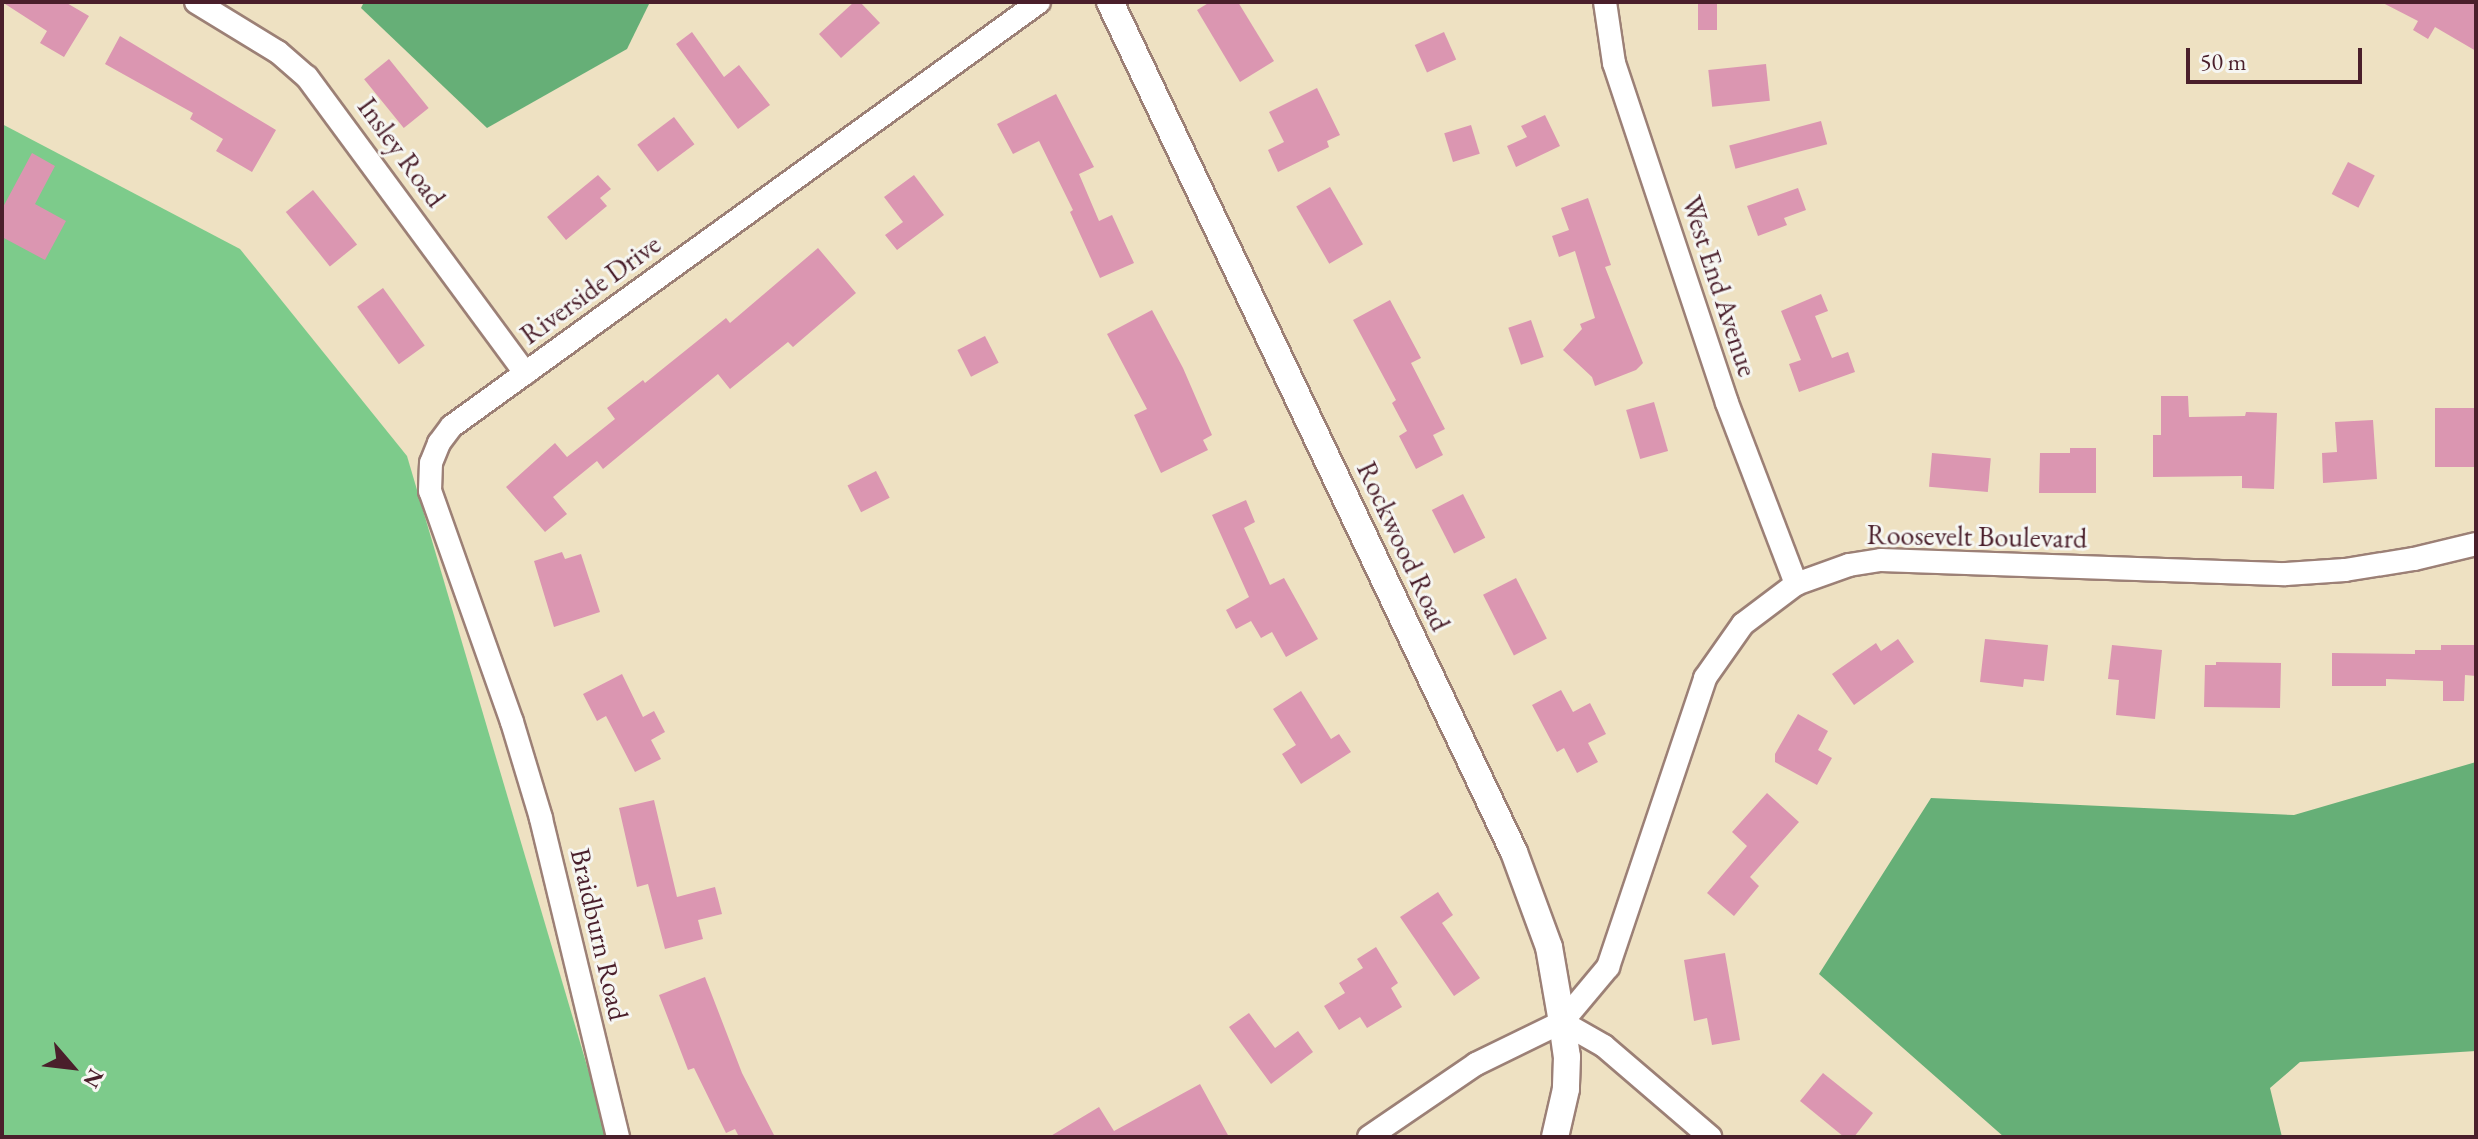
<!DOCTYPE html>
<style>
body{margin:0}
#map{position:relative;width:2478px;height:1139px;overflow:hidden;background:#eee1c2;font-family:"EB Garamond",serif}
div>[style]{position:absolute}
.green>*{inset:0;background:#7dcb8b}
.forest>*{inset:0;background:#66af77}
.building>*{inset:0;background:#db96b1;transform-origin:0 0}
.roads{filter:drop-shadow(2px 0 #9c8076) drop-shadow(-2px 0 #9c8076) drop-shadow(0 2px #9c8076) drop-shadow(0 -2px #9c8076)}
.minor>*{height:22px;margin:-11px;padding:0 11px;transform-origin:11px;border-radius:11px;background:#fff}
.tertiary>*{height:26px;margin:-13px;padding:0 13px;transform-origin:13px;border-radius:13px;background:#fff}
span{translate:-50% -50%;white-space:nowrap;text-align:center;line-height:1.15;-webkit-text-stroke:6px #f6f6f2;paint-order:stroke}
.street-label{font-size:28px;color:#4a1f2b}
.frame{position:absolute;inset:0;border:4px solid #4a1f2b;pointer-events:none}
.north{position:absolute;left:32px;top:1027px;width:80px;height:80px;-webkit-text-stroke:6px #f6f6f2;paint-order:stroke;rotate:118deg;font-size:22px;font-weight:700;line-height:32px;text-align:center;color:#4a1f2b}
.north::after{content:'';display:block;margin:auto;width:28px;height:36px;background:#4a1f2b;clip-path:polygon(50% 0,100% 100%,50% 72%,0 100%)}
.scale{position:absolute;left:2186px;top:48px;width:176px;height:36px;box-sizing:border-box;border:4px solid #4a1f2b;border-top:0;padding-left:10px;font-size:24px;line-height:28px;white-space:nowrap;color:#4a1f2b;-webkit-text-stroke:6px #f6f6f2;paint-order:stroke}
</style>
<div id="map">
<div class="green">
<i style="clip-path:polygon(2px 124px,240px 249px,407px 456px,608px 1137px,2px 1137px)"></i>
</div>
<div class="forest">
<i style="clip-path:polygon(364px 2px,650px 2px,627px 49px,487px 128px,361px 8px)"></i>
<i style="clip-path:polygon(2476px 762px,2476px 1051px,2300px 1062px,2270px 1088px,2282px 1137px,2004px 1137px,1819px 974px,1931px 798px,2294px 815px)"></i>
</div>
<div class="building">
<i style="clip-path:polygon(2px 2px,65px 2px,89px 16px,64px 57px,40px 43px,47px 31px)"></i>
<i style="clip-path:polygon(854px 2px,860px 2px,880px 23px,841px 58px,819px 34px)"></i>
<i style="clip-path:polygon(1210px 2px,1238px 2px,1274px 61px,1240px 82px,1197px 10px)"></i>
<i style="left:1698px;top:2px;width:19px;height:28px"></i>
<i style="clip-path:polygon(2381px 2px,2476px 2px,2476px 51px,2435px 27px,2428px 39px,2413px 30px,2418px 21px)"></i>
<i style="clip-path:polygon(692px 32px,724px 77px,739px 65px,770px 105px,738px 129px,676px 44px)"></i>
<i style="left:1444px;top:32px;width:30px;height:32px;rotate:66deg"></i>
<i style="clip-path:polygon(120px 36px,276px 130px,252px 172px,216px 151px,223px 139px,190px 119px,193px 113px,105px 64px)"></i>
<i style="left:389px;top:59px;width:63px;height:32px;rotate:51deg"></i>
<i style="left:1766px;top:64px;width:37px;height:58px;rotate:84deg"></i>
<i style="clip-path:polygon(1317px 88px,1340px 135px,1327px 141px,1329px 147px,1278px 172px,1268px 150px,1284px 142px,1269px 112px)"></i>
<i style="clip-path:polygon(1056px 94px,1094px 167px,1079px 174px,1099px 221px,1112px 215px,1134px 263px,1100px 278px,1070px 212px,1073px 210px,1039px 141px,1013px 154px,997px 124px)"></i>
<i style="clip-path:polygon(1545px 115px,1560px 146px,1516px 167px,1507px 146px,1527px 137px,1521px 126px)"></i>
<i style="left:674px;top:117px;width:34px;height:46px;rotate:53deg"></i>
<i style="left:1821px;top:121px;width:24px;height:95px;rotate:75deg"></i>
<i style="left:1471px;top:125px;width:30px;height:28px;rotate:73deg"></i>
<i style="clip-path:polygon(32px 153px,55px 166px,35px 204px,66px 221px,45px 260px,2px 237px,2px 209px)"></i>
<i style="left:2348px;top:162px;width:30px;height:36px;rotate:27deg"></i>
<i style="clip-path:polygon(598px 175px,611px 189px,600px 198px,607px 206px,566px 240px,547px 217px)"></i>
<i style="clip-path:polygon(914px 175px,944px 215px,897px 250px,885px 235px,903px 222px,884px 197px)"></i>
<i style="left:1330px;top:187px;width:66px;height:39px;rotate:60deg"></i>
<i style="clip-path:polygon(1798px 188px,1806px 210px,1784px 218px,1787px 225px,1758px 236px,1747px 206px)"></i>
<i style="left:313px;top:190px;width:70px;height:35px;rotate:51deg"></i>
<i style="clip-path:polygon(1588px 198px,1611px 265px,1605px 267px,1643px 363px,1636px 370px,1595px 386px,1592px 377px,1563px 350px,1582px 329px,1580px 324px,1595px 318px,1575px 251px,1559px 257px,1552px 236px,1569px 230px,1561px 208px)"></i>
<i style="clip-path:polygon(818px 248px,856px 293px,793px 347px,788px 342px,730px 389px,718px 374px,603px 469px,597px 461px,553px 497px,567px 514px,545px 532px,506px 487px,555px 443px,567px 457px,615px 419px,607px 408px,643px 380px,645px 383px,726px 318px,730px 323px)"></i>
<i style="left:383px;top:288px;width:71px;height:32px;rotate:54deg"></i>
<i style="clip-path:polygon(1821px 294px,1828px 311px,1815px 316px,1832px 358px,1848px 352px,1855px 372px,1799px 392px,1789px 364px,1801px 360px,1781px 311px)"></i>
<i style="clip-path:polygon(1390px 300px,1421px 358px,1411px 363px,1445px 429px,1433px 435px,1443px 455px,1416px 469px,1399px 436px,1407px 431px,1392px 403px,1396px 400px,1353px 320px)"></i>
<i style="clip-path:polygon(1152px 310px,1183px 368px,1212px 435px,1203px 440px,1208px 450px,1161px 473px,1134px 415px,1147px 409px,1107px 334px)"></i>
<i style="left:1531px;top:320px;width:39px;height:24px;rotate:71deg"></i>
<i style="left:985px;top:336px;width:30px;height:31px;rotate:63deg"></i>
<i style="clip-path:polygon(2161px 396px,2188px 396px,2189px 417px,2245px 416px,2246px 412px,2277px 413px,2274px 489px,2242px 488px,2242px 476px,2153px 477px,2153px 435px,2161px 435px)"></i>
<i style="left:1654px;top:402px;width:51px;height:29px;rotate:74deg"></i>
<i style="left:2476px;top:408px;width:59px;height:41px;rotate:90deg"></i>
<i style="clip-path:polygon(2373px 420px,2377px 479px,2323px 483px,2322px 453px,2337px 452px,2335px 422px)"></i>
<i style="clip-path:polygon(2070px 448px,2096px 448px,2096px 493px,2039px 493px,2040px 453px,2070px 453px)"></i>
<i style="left:1932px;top:453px;width:59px;height:34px;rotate:5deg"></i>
<i style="left:876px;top:471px;width:30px;height:32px;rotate:63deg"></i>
<i style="left:1463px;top:494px;width:49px;height:35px;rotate:63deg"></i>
<i style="clip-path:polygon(1246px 500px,1255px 522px,1244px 528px,1270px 585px,1284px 578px,1318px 639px,1286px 657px,1272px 632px,1261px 638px,1251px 621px,1236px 629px,1226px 610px,1249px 597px,1212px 515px)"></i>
<i style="clip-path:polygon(562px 552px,565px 559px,581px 554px,600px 612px,554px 627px,534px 561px)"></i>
<i style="left:1516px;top:578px;width:68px;height:37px;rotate:63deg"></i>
<i style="clip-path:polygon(1898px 639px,1914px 662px,1854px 705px,1832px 674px,1876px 643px,1881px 651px)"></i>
<i style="clip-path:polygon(1985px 639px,2048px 645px,2044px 681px,2024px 679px,2023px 687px,1980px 682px)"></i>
<i style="clip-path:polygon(2112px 645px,2162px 650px,2155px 719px,2116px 715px,2119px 680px,2108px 679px)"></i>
<i style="clip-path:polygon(2441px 645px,2476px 645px,2476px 676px,2465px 675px,2464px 701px,2443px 701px,2443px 681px,2386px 679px,2386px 686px,2332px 686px,2332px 653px,2415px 654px,2415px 650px,2441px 650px)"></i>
<i style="clip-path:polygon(2216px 662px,2281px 663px,2280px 708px,2204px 707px,2205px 665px,2216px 665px)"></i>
<i style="clip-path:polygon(622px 674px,643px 717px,654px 711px,665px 732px,651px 740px,661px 759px,635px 772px,606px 716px,597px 721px,583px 694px)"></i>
<i style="clip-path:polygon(1561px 690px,1573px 712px,1590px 703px,1606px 734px,1588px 743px,1598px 762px,1577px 773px,1564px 748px,1557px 752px,1532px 705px)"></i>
<i style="clip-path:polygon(1301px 691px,1331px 739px,1339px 734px,1351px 752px,1301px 784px,1282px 754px,1296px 745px,1273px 709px)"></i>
<i style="clip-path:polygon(1798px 714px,1828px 731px,1818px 750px,1832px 758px,1817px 785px,1775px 762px,1775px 754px)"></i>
<i style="clip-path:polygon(1767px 793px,1799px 822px,1750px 877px,1759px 886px,1734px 916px,1707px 893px,1747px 846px,1732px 832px)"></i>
<i style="clip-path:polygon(654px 800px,677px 897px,715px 887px,722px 914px,698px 920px,703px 939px,665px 949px,648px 884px,637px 887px,619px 808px)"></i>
<i style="clip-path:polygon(1438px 892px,1453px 915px,1442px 923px,1480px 978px,1454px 996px,1400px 917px)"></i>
<i style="clip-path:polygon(1376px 947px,1398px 983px,1391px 988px,1402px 1007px,1367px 1028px,1360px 1017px,1339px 1030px,1324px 1006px,1345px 993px,1339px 983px,1363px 968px,1357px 959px)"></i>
<i style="clip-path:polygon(1725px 953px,1740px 1040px,1712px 1045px,1707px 1018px,1694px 1021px,1684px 960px)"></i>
<i style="clip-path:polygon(705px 977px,742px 1073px,775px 1137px,739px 1137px,735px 1129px,726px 1133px,694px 1068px,688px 1070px,659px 995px)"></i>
<i style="clip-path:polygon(1249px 1013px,1275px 1048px,1298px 1031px,1313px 1052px,1271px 1084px,1229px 1027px)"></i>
<i style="clip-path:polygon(1823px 1073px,1873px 1113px,1854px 1137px,1844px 1137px,1800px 1101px)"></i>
<i style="clip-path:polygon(1200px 1084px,1229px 1137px,1049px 1137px,1099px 1107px,1114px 1131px)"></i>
</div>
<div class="roads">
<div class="minor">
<i style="left:196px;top:2px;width:96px;rotate:31.4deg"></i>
<i style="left:278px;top:52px;width:38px;rotate:41deg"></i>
<i style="left:307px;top:77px;width:368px;rotate:53.6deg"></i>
<i style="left:1605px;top:2px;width:62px;rotate:81.6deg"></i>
<i style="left:1614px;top:63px;width:358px;rotate:71.6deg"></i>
<i style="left:1727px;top:403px;width:194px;rotate:69.1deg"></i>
<i style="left:1562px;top:1022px;width:48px;rotate:29.7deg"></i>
<i style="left:1604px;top:1046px;width:140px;rotate:40.6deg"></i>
<i style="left:618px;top:1137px;width:328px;rotate:-103.6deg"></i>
<i style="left:541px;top:818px;width:100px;rotate:-106.8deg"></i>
<i style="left:512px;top:722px;width:245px;rotate:-109.5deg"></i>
<i style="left:430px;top:491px;width:28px;rotate:-88deg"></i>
<i style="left:431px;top:463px;width:22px;rotate:-68deg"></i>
<i style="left:439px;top:443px;width:21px;rotate:-53deg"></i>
<i style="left:452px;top:426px;width:724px;rotate:-35.84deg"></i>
<i style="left:1369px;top:1137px;width:130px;rotate:-34.3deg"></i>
<i style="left:1476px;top:1064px;width:96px;rotate:-26deg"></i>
<i style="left:1562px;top:1022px;width:72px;rotate:-50.1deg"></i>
<i style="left:1608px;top:967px;width:305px;rotate:-71.4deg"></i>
<i style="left:1705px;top:678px;width:66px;rotate:-54.9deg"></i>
<i style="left:1743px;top:624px;width:66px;rotate:-37deg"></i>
<i style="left:1796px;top:584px;width:56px;rotate:-19.7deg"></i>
<i style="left:1849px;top:565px;width:32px;rotate:-9deg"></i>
<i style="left:1881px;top:560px;width:405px;rotate:2deg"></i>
<i style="left:2286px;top:574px;width:59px;rotate:-3.9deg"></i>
<i style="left:2345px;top:570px;width:70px;rotate:-9.1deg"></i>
<i style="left:2414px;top:559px;width:64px;rotate:-13.6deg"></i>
</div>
<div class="tertiary">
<i style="left:1110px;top:2px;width:941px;rotate:64.58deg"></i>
<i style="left:1514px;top:852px;width:101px;rotate:69.8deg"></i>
<i style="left:1549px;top:947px;width:76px;rotate:80.2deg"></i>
<i style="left:1562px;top:1022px;width:35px;rotate:82deg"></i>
<i style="left:1567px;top:1057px;width:32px;rotate:92deg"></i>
<i style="left:1566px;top:1089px;width:49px;rotate:102.9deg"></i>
</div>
</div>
<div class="street-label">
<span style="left:402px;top:152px;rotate:54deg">Insley Road</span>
<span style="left:1720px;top:286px;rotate:72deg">West End Avenue</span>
<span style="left:590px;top:289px;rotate:-36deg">Riverside Drive</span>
<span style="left:1977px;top:536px;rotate:1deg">Roosevelt Boulevard</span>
<span style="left:1404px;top:546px;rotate:65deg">Rockwood Road</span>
<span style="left:600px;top:934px;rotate:77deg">Braidburn Road</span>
</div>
<div class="frame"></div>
<div class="north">N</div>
<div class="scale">50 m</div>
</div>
